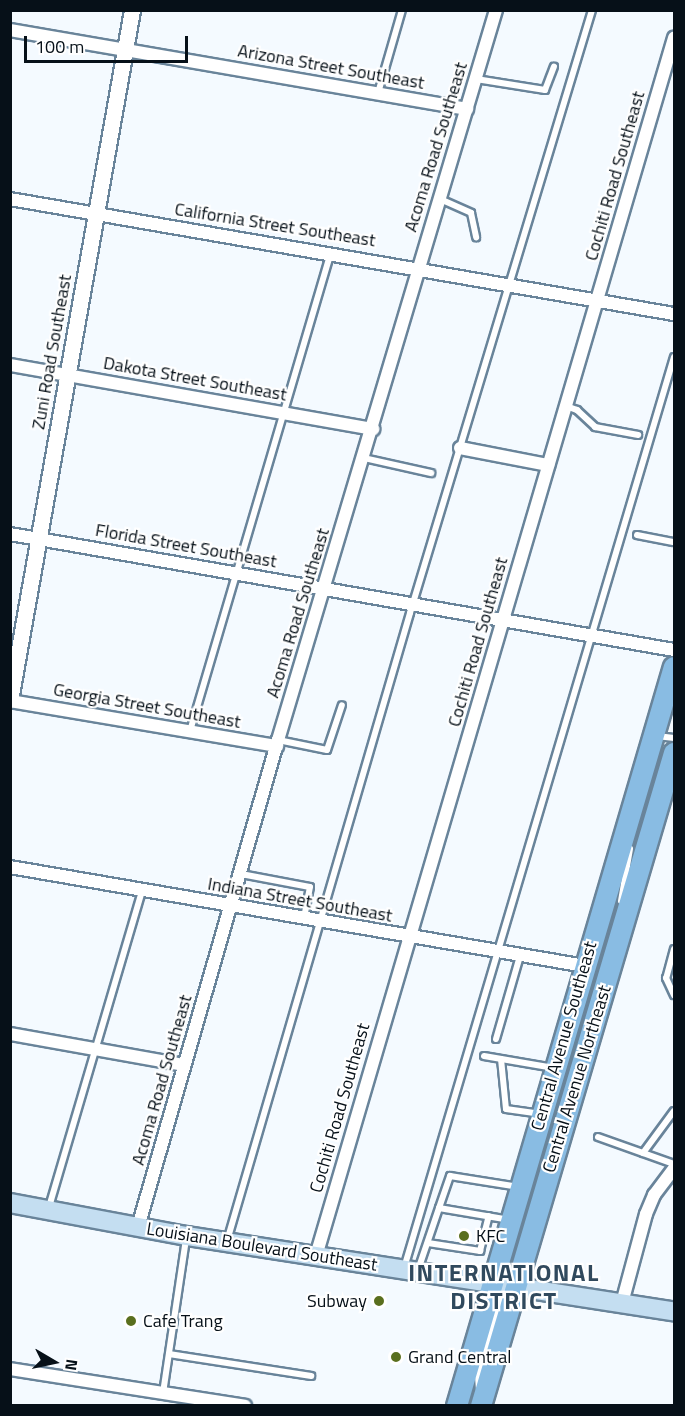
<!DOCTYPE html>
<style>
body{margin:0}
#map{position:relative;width:685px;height:1416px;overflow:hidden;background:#f4faff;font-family:"Titillium Web",sans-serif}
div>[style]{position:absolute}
.path>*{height:2px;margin-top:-1px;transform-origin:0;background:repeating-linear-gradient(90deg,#a8b0b6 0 4.5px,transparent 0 9px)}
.roads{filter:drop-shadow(2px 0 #69849a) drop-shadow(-2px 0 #69849a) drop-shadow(0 2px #69849a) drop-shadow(0 -2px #69849a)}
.service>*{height:6px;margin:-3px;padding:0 3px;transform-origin:3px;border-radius:3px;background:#fff}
.minor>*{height:12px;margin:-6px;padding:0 6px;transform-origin:6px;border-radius:6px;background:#fff}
.tertiary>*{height:15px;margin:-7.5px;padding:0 7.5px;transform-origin:7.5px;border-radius:7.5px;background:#fff}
.secondary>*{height:18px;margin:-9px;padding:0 9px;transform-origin:9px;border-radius:9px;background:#c4def1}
.primary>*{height:20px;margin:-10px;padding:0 10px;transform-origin:10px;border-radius:10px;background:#89bce3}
.dots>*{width:16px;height:16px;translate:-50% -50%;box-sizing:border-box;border:3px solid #fff;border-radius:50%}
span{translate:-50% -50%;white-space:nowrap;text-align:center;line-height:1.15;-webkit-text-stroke:4.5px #fff;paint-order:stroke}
.street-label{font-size:18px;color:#061018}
.poi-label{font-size:18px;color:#061018}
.left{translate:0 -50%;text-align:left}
.right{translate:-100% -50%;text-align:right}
.district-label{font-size:24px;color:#30495d;font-weight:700;letter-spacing:1.5px}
.frame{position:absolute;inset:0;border:12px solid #061018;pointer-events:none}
.north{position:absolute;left:24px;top:1332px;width:60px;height:60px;-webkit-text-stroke:4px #fff;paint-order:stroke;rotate:99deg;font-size:16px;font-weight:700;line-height:24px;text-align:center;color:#061018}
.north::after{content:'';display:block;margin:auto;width:21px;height:27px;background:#061018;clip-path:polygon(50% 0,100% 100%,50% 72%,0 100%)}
.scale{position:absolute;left:24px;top:36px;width:164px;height:27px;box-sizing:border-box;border:3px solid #061018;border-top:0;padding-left:8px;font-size:18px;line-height:21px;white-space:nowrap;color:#061018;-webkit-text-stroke:4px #fff;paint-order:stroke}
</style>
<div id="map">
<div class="path">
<i style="left:10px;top:1284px;width:1px"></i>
</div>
<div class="roads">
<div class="service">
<i style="left:476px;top:79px;width:70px;rotate:9.1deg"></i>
<i style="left:545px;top:90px;width:25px;rotate:-69deg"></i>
<i style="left:378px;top:93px;width:86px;rotate:-73.9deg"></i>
<i style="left:440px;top:199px;width:34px;rotate:24deg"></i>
<i style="left:471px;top:213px;width:25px;rotate:78deg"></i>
<i style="left:566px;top:406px;width:12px;rotate:20deg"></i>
<i style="left:577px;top:410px;width:25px;rotate:43deg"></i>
<i style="left:595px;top:427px;width:44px;rotate:10.5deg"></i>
<i style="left:364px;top:458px;width:69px;rotate:12.6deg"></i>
<i style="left:637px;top:535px;width:38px;rotate:11deg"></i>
<i style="left:190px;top:731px;width:497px;rotate:-73.6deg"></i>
<i style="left:657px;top:736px;width:17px;rotate:7deg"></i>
<i style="left:278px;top:740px;width:50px;rotate:11.5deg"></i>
<i style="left:327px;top:750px;width:47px;rotate:-71.6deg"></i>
<i style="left:241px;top:874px;width:70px;rotate:10.7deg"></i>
<i style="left:310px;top:887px;width:32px;rotate:101deg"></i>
<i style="left:621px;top:901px;width:53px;rotate:-80.2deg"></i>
<i style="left:674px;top:949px;width:30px;rotate:105deg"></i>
<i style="left:666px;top:978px;width:19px;rotate:65deg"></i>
<i style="left:496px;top:1039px;width:86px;rotate:-73.9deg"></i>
<i style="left:484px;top:1056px;width:71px;rotate:9.7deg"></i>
<i style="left:501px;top:1059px;width:50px;rotate:84.3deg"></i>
<i style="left:506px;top:1109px;width:34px;rotate:8deg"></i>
<i style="left:598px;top:1137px;width:81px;rotate:19.6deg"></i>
<i style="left:643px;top:1153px;width:52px;rotate:-53.6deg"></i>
<i style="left:49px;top:1207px;width:329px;rotate:-73.6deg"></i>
<i style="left:439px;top:1208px;width:34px;rotate:-71deg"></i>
<i style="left:450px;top:1176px;width:70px;rotate:9.1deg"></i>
<i style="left:227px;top:1241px;width:654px;rotate:-73.75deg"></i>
<i style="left:410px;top:613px;width:630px;rotate:-73.2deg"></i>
<i style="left:428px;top:1243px;width:53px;rotate:8.7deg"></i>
<i style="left:480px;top:1251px;width:36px;rotate:-76deg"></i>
<i style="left:404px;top:1268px;width:950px;rotate:-73.49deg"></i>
<i style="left:418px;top:1270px;width:65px;rotate:-71.3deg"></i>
<i style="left:439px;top:1208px;width:72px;rotate:9.6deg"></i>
<i style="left:169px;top:1354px;width:144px;rotate:8.8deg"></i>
<i style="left:479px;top:1390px;width:14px;rotate:-94deg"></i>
<i style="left:478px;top:1376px;width:72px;rotate:-73.8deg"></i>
<i style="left:498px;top:1307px;width:21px;rotate:-65deg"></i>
<i style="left:163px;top:1393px;width:156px;rotate:-81.5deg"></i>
</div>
<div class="minor">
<i style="left:10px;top:30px;width:464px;rotate:9.8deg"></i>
<i style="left:10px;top:199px;width:674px;rotate:9.83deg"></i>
<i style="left:10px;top:365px;width:369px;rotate:10deg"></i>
<i style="left:460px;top:448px;width:90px;rotate:10.9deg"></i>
<i style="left:10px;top:534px;width:674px;rotate:9.91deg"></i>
<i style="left:10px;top:701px;width:271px;rotate:9.6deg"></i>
<i style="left:10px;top:867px;width:583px;rotate:9.77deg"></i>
<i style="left:10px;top:1034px;width:177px;rotate:10.1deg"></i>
<i style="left:138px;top:1227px;width:507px;rotate:-73.96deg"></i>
<i style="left:278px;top:740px;width:762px;rotate:-73.37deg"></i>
<i style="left:316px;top:1256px;width:1270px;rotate:-73.62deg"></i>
<i style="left:622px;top:1303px;width:92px;rotate:-74.9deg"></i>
<i style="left:646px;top:1214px;width:21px;rotate:-67deg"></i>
<i style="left:654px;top:1195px;width:34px;rotate:-53deg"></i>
<i style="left:10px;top:1369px;width:238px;rotate:8.9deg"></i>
</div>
<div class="tertiary">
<i style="left:10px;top:700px;width:701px;rotate:-79.97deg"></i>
</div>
<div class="secondary">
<i style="left:10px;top:1203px;width:180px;rotate:10.6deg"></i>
<i style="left:187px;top:1236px;width:493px;rotate:8.8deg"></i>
</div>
<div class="primary">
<i style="left:457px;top:1406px;width:770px;rotate:-73.64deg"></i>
<i style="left:481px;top:1406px;width:681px;rotate:-73.53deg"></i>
</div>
</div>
<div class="dots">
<i style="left:464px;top:1236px;background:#5a6f1e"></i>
<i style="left:379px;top:1301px;background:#5a6f1e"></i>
<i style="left:131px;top:1321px;background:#5a6f1e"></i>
<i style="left:396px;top:1357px;background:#5a6f1e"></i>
</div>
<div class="street-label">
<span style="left:331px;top:67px;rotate:10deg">Arizona Street Southeast</span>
<span style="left:436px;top:147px;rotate:-73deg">Acoma Road Southeast</span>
<span style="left:615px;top:176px;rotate:-74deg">Cochiti Road Southeast</span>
<span style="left:275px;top:225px;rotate:9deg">California Street Southeast</span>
<span style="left:52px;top:352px;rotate:-80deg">Zuni Road Southeast</span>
<span style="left:195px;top:379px;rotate:10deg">Dakota Street Southeast</span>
<span style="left:186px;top:546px;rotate:10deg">Florida Street Southeast</span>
<span style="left:298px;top:613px;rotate:-73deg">Acoma Road Southeast</span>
<span style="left:478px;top:642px;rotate:-74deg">Cochiti Road Southeast</span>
<span style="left:147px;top:706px;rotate:10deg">Georgia Street Southeast</span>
<span style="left:300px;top:900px;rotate:10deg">Indiana Street Southeast</span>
<span style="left:564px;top:1036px;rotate:-74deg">Central Avenue Southeast</span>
<span style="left:577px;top:1079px;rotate:-73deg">Central Avenue Northeast</span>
<span style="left:162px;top:1080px;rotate:-74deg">Acoma Road Southeast</span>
<span style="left:340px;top:1108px;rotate:-74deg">Cochiti Road Southeast</span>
<span style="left:262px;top:1247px;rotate:9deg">Louisiana Boulevard Southeast</span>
</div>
<div class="poi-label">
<span class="left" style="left:476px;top:1236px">KFC</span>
<span class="right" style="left:367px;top:1301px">Subway</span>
<span class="left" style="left:143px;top:1321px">Cafe Trang</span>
<span class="left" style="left:408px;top:1357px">Grand Central</span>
</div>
<div class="district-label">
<span style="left:504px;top:1287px">INTERNATIONAL<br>DISTRICT</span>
</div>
<div class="frame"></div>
<div class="north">N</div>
<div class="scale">100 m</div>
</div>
